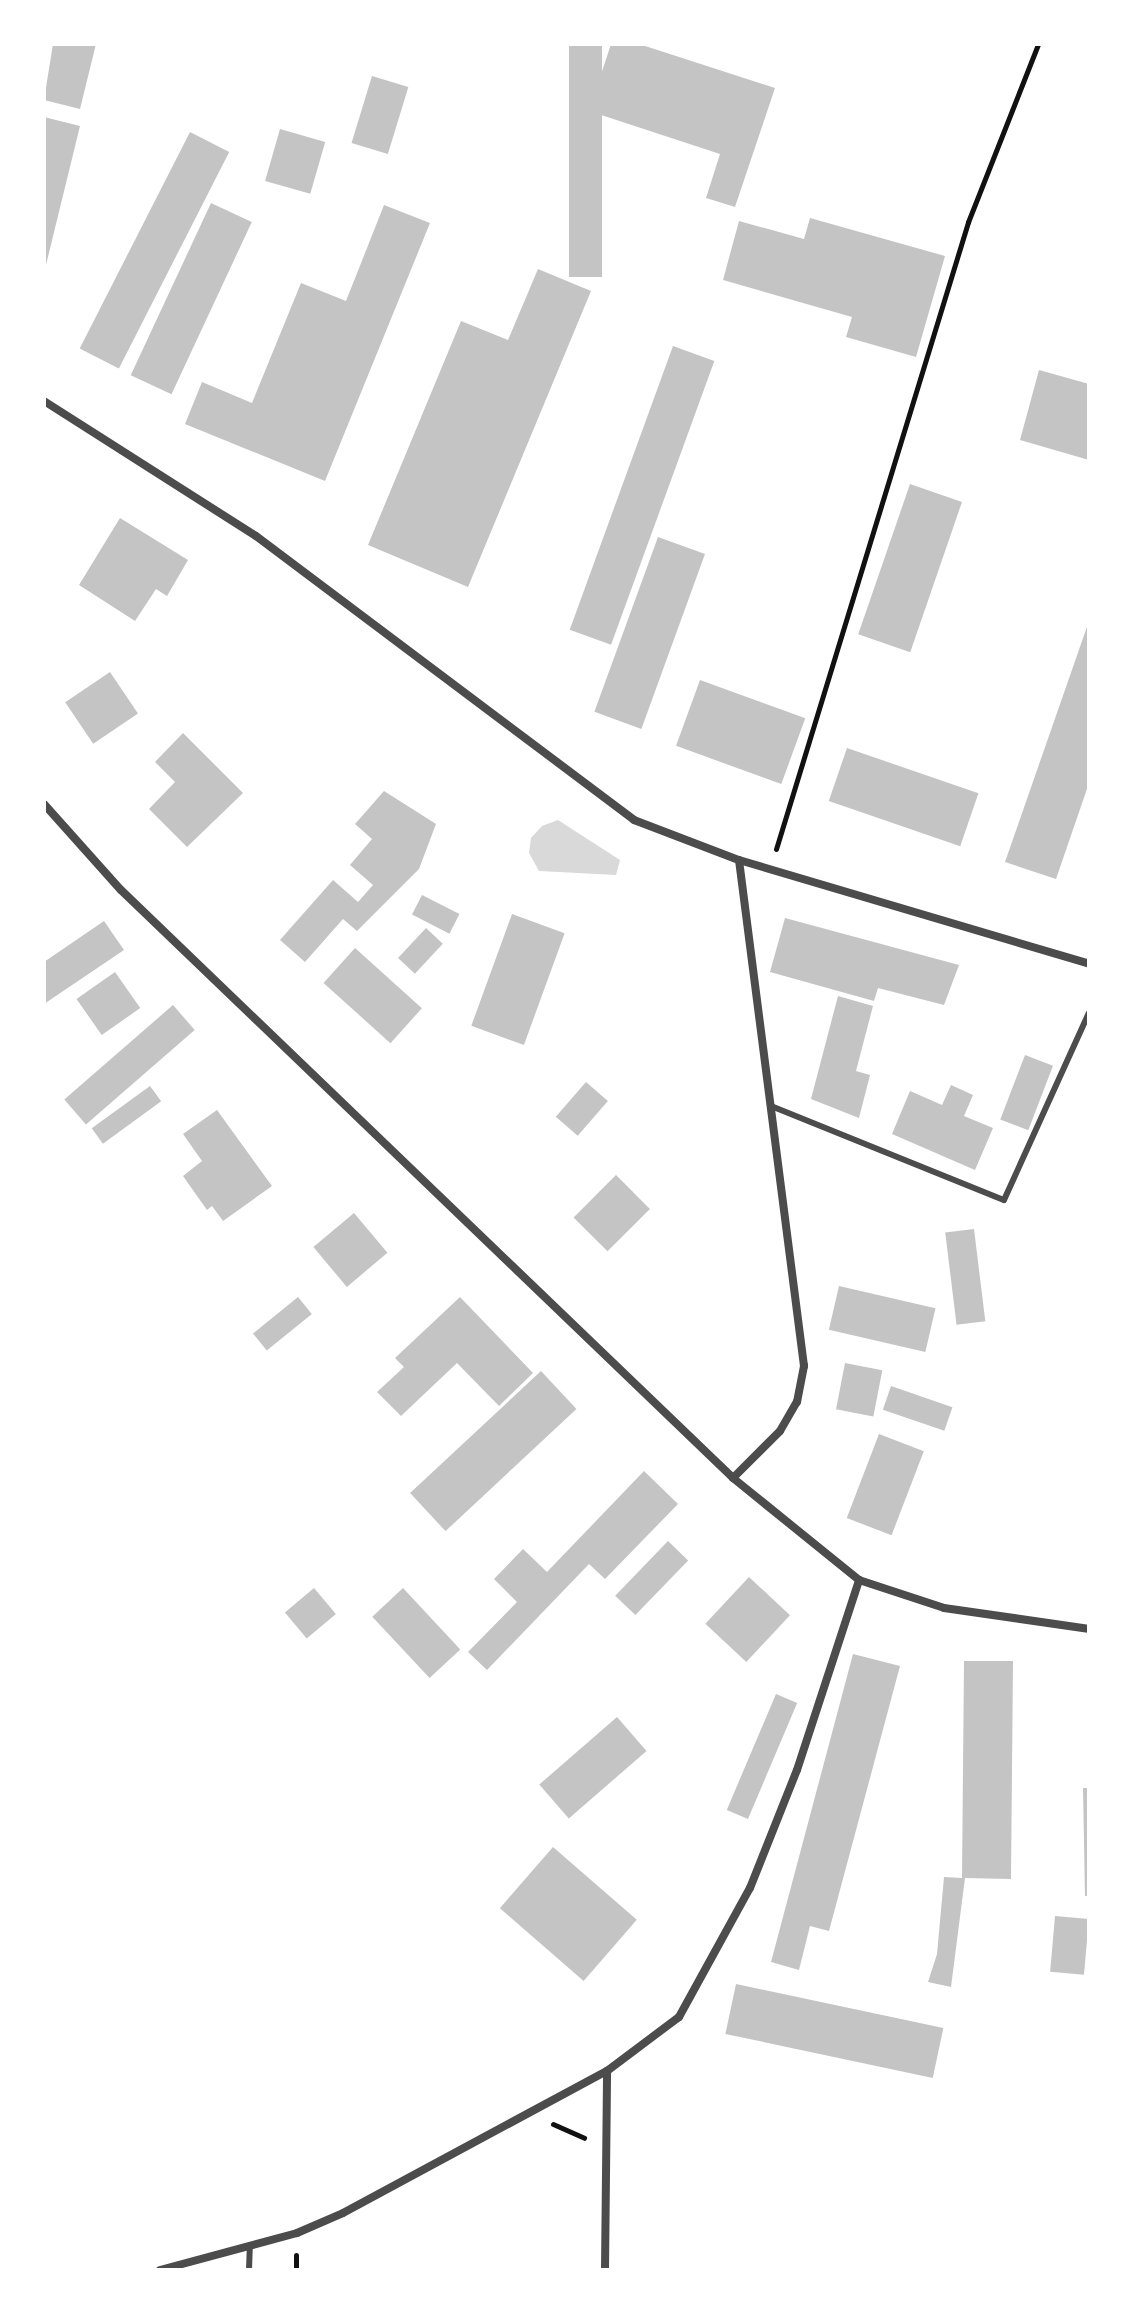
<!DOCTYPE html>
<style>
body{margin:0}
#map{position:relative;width:1133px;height:2314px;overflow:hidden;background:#fff;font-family:Rubik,sans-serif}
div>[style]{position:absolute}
.water>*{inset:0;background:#d9d9d9}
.building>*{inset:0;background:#c4c4c4;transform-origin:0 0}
.path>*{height:5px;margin:-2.5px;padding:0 2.5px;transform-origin:2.5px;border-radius:2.5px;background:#111}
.service>*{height:6px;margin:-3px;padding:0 3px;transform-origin:3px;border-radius:3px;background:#4c4c4c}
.minor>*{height:8px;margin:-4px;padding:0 4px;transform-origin:4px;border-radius:4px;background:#4c4c4c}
span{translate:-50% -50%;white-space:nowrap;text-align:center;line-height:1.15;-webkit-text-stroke:6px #fff;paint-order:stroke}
.frame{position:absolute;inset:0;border:46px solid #fff;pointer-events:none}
</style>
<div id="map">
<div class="water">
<i style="clip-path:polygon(558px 820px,620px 860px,616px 875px,539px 871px,529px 853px,531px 838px,542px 826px)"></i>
</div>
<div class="building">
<i style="clip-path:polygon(53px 44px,96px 44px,80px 109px,44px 100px)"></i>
<i style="left:569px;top:44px;width:33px;height:233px"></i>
<i style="clip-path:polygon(611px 44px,639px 44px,775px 88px,735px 207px,706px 198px,720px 154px,589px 111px)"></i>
<i style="left:372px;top:76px;width:38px;height:70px;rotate:17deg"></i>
<i style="clip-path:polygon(44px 117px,80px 126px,45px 269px,44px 269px)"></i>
<i style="left:280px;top:129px;width:47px;height:54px;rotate:16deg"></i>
<i style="left:190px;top:132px;width:44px;height:243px;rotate:27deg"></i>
<i style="left:211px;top:203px;width:45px;height:190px;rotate:25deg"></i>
<i style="clip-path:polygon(384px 205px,430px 223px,325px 481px,185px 424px,202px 382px,252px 403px,301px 283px,346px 301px)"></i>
<i style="clip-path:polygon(810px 218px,945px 256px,916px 357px,846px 337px,852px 317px,723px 280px,739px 221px,804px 239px)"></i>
<i style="clip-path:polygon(538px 269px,591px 291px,468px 587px,368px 545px,461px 321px,508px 340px)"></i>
<i style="left:673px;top:346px;width:44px;height:302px;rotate:20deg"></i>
<i style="clip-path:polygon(1039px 370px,1089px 384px,1089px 460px,1020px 440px)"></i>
<i style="left:910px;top:484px;width:55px;height:159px;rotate:19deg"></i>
<i style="clip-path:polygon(120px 518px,188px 560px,167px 596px,156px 589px,135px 621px,79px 585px)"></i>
<i style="left:658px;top:537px;width:50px;height:186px;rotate:20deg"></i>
<i style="clip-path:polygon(1089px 621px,1089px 783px,1056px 879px,1005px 862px)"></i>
<i style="left:110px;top:672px;width:50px;height:54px;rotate:56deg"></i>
<i style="left:700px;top:680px;width:112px;height:70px;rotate:20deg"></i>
<i style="clip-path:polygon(183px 733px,243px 793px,187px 847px,149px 809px,175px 782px,155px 762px)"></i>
<i style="left:847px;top:748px;width:139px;height:56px;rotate:19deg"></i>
<i style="clip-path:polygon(384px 791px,436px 824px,419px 869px,357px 931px,343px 919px,305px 962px,280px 940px,333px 880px,358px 902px,373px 885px,350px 865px,372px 839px,355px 824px)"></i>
<i style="left:422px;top:895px;width:42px;height:22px;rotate:27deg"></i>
<i style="left:512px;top:914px;width:56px;height:119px;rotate:20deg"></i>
<i style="clip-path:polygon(785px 918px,959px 965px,944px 1005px,878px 988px,874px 1001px,770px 972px)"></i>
<i style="clip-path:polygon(104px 921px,124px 950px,44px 1004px,44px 962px)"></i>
<i style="left:426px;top:928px;width:23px;height:41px;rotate:43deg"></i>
<i style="left:355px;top:948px;width:90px;height:47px;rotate:42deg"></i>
<i style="left:115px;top:972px;width:44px;height:47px;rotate:55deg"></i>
<i style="clip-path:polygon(838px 996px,873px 1006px,856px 1071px,870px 1075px,859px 1118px,811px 1099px)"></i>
<i style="left:173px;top:1005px;width:33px;height:144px;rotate:49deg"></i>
<i style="left:1025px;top:1055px;width:30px;height:69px;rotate:21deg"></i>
<i style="left:586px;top:1082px;width:29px;height:46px;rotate:41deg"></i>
<i style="clip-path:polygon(951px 1085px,973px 1095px,964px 1116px,993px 1128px,975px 1170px,892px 1134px,910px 1091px,942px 1105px)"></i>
<i style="left:150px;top:1086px;width:19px;height:72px;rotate:54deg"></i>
<i style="clip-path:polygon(217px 1110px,272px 1186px,223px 1221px,212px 1206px,207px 1210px,183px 1176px,202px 1161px,183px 1134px)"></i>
<i style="left:616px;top:1175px;width:48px;height:60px;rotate:45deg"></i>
<i style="left:354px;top:1213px;width:52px;height:53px;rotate:50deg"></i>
<i style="left:974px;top:1229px;width:93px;height:29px;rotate:83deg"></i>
<i style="left:839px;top:1286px;width:99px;height:45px;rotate:13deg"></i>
<i style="left:298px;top:1297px;width:22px;height:58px;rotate:51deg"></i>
<i style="clip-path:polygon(460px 1297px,533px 1373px,499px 1406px,457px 1363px,401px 1416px,377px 1392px,404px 1367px,395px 1358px)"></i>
<i style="left:845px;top:1363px;width:38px;height:47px;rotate:11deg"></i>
<i style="left:541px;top:1371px;width:52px;height:179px;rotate:47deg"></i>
<i style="left:891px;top:1386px;width:65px;height:25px;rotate:19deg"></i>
<i style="left:879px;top:1434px;width:48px;height:90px;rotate:21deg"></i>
<i style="clip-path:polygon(644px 1471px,678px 1504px,605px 1579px,589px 1564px,487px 1670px,468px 1652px,517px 1602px,494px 1579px,523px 1549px,547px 1572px)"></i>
<i style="left:668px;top:1541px;width:28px;height:76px;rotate:44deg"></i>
<i style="left:749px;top:1577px;width:56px;height:64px;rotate:43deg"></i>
<i style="left:314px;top:1588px;width:34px;height:38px;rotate:50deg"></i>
<i style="left:403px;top:1588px;width:84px;height:42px;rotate:47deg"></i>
<i style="clip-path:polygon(853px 1654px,900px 1666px,829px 1931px,810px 1926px,799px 1970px,771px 1962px)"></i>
<i style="clip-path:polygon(964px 1661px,1013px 1661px,1011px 1879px,965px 1878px,951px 1987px,928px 1982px,937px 1954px,944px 1877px,962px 1878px)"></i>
<i style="left:776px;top:1694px;width:23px;height:126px;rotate:23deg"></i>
<i style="left:617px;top:1717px;width:45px;height:103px;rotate:49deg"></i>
<i style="clip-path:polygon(1083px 1788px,1089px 1788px,1089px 1896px,1085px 1896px)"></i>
<i style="left:553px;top:1847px;width:111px;height:81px;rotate:41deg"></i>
<i style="left:1055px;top:1916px;width:34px;height:56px;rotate:5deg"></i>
<i style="left:736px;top:1984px;width:212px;height:51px;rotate:12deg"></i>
</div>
<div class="path">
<i style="left:776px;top:849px;width:656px;rotate:-72.97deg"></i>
<i style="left:968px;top:222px;width:191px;rotate:-68.5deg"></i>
<i style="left:553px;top:2124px;width:34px;rotate:24deg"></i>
<i style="left:296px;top:2255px;width:15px;rotate:90deg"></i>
</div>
<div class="service">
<i style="left:771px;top:1106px;width:251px;rotate:22deg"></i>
<i style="left:1004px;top:1200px;width:205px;rotate:-65.6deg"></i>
<i style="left:249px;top:2270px;width:23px;rotate:-88deg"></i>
</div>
<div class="minor">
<i style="left:44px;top:401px;width:251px;rotate:32.5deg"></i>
<i style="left:256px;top:536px;width:473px;rotate:36.9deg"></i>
<i style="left:634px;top:820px;width:112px;rotate:20.9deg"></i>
<i style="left:739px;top:860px;width:365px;rotate:16.5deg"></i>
<i style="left:44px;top:804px;width:115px;rotate:48.2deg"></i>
<i style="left:121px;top:890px;width:849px;rotate:43.85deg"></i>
<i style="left:733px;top:1478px;width:162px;rotate:39deg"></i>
<i style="left:859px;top:1580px;width:89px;rotate:18.2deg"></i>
<i style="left:944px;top:1608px;width:147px;rotate:8.2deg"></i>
<i style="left:733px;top:1478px;width:66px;rotate:-45deg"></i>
<i style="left:780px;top:1431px;width:34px;rotate:-60deg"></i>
<i style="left:797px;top:1402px;width:37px;rotate:-79deg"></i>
<i style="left:804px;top:1366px;width:510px;rotate:-97.32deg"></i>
<i style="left:160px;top:2270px;width:142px;rotate:-15.1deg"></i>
<i style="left:297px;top:2233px;width:50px;rotate:-23.5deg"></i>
<i style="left:343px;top:2213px;width:300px;rotate:-28.3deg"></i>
<i style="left:607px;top:2071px;width:90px;rotate:-36.9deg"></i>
<i style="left:679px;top:2017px;width:147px;rotate:-61.2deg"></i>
<i style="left:750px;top:1888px;width:127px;rotate:-68.3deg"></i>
<i style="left:797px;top:1770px;width:200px;rotate:-71.9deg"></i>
<i style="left:605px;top:2270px;width:199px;rotate:-89.4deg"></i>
</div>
<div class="frame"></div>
</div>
